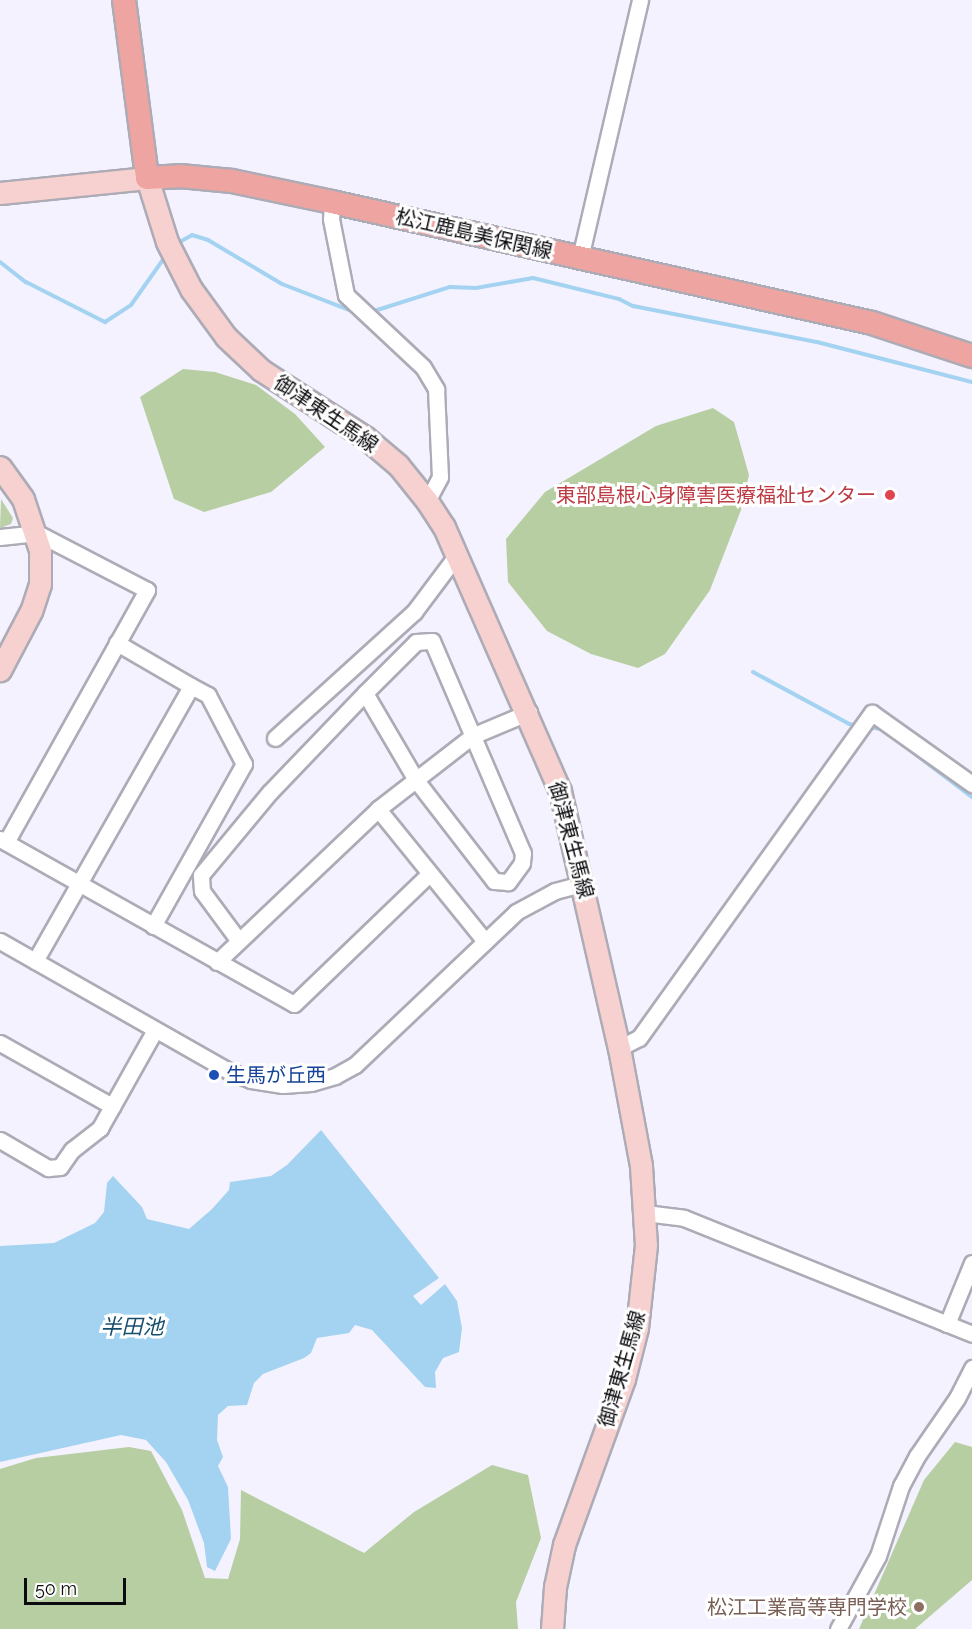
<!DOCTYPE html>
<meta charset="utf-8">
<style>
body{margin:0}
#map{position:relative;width:972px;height:1629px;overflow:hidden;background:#f4f2fe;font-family:Raleway,"Noto Sans JP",sans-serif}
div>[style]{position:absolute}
.green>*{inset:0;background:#bbd0a6}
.forest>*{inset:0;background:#b7cea2}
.water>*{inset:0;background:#a4d3f2}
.stream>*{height:4px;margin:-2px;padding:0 2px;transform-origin:2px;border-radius:2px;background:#a4d3f2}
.roads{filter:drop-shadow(2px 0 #adabb6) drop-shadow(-2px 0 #adabb6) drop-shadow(0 2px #adabb6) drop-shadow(0 -2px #adabb6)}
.street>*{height:15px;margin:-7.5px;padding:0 7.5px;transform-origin:7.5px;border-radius:7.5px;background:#fff}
.secondary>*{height:21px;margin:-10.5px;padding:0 10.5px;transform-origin:10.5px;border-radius:10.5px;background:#f7d1d0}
.primary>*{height:22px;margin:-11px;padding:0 11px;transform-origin:11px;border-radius:11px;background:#eea4a0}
.dots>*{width:16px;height:16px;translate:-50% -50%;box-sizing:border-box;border:3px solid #fff;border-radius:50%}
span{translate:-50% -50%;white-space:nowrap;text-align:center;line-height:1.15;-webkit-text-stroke:6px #fff;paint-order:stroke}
.street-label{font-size:20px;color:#0c0b0f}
.health-label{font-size:20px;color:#be3a42}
.right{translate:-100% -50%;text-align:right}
.transit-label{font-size:20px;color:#164399}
.left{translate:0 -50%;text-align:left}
.education-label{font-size:20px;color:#785e54}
.water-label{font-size:21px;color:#164d6c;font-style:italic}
.scale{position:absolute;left:24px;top:1578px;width:102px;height:27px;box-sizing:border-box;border:3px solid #0c0b0f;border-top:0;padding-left:8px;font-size:18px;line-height:21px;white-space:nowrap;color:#0c0b0f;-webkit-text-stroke:4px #fff;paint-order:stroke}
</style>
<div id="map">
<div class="green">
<i style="clip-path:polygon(1px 499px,13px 518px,11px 524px,0 528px)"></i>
</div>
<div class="forest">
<i style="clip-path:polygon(183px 369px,215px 372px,256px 385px,295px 414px,325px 447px,271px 492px,204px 512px,174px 499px,140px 397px)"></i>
<i style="clip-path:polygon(713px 408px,734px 422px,749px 475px,741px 510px,710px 590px,665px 654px,638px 668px,591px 654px,547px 631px,508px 582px,506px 539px,545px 492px,656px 426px)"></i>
<i style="clip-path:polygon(955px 1442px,972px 1447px,972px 1580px,915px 1629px,859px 1629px,924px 1480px)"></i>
<i style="clip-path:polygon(129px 1447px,151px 1451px,182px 1510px,205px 1578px,228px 1579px,240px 1539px,241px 1490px,364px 1553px,414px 1512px,492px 1465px,528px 1475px,541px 1538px,516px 1602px,518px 1629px,0 1629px,0 1469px,36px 1458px)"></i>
</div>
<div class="water">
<i style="clip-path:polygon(321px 1130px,439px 1278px,413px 1296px,421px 1305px,445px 1284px,457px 1301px,462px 1328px,459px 1352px,443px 1358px,435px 1372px,436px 1388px,425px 1387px,372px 1330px,355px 1325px,349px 1333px,317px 1338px,311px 1353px,304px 1358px,263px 1374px,254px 1383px,247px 1405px,228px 1406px,218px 1415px,217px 1440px,223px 1457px,218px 1466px,228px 1487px,231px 1539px,215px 1571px,207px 1567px,204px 1543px,188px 1500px,166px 1462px,146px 1440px,121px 1435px,0 1462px,0 1246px,54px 1243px,95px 1223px,104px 1212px,107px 1183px,113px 1176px,142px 1207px,147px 1219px,189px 1229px,212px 1209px,229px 1190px,230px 1182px,271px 1176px,287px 1165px)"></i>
</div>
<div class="stream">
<i style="left:176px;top:244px;width:18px;rotate:-29deg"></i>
<i style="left:192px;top:235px;width:17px;rotate:17deg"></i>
<i style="left:208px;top:240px;width:86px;rotate:30.7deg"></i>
<i style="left:282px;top:284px;width:80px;rotate:21.1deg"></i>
<i style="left:0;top:262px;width:33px;rotate:38deg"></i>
<i style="left:26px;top:282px;width:89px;rotate:26.9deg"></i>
<i style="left:105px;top:322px;width:31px;rotate:-33deg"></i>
<i style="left:131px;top:305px;width:62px;rotate:-54.8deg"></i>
<i style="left:371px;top:312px;width:83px;rotate:-17.6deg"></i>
<i style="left:450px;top:287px;width:26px;rotate:2deg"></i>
<i style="left:476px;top:288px;width:58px;rotate:-10deg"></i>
<i style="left:533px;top:278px;width:89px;rotate:13.7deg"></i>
<i style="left:619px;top:299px;width:16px;rotate:27deg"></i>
<i style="left:633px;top:306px;width:187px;rotate:11.1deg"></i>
<i style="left:817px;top:342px;width:160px;rotate:14.5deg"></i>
<i style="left:753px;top:672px;width:109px;rotate:28.4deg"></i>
<i style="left:849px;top:724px;width:10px;rotate:11deg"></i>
<i style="left:867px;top:727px;width:15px;rotate:8deg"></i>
<i style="left:882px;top:729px;width:113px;rotate:37.1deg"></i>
</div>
<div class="roads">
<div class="street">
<i style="left:332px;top:202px;width:17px;rotate:93deg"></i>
<i style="left:331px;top:219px;width:77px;rotate:78.8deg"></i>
<i style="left:346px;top:295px;width:105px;rotate:43.1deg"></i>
<i style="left:423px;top:367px;width:26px;rotate:59deg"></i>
<i style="left:436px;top:389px;width:88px;rotate:87.4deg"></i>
<i style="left:440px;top:477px;width:27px;rotate:118deg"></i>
<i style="left:580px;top:258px;width:265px;rotate:-76.9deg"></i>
<i style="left:0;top:537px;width:37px;rotate:-6deg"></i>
<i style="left:37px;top:533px;width:124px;rotate:27.4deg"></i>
<i style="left:147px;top:590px;width:289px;rotate:119.2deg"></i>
<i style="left:275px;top:738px;width:188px;rotate:-42.2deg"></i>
<i style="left:414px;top:612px;width:70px;rotate:-53.1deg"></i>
<i style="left:378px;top:809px;width:170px;rotate:51deg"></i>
<i style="left:0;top:839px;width:337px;rotate:29.3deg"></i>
<i style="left:294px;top:1004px;width:187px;rotate:-43.9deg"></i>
<i style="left:153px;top:926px;width:186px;rotate:-60.7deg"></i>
<i style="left:244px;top:764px;width:78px;rotate:-117.6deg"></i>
<i style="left:208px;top:695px;width:19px;rotate:-152deg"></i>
<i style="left:0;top:941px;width:263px;rotate:29.6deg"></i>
<i style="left:229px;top:1071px;width:24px;rotate:22deg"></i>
<i style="left:251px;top:1080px;width:32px;rotate:9deg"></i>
<i style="left:283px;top:1085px;width:28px;rotate:-4deg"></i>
<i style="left:311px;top:1083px;width:25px;rotate:-16deg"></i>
<i style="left:335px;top:1076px;width:23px;rotate:-29deg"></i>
<i style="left:355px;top:1065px;width:222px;rotate:-43.5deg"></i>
<i style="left:516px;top:912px;width:44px;rotate:-28.3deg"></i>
<i style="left:555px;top:891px;width:30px;rotate:-15deg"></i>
<i style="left:239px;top:941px;width:62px;rotate:-126.5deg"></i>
<i style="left:202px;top:891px;width:16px;rotate:-94deg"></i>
<i style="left:201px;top:875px;width:108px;rotate:-50.3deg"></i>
<i style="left:270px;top:792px;width:137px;rotate:-46.2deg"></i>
<i style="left:365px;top:693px;width:72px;rotate:-45deg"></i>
<i style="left:416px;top:642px;width:16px;rotate:-4deg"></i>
<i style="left:432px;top:641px;width:231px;rotate:66.8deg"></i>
<i style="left:523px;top:853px;width:10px;rotate:96deg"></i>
<i style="left:522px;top:863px;width:24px;rotate:126deg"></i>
<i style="left:508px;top:882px;width:14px;rotate:-176deg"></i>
<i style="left:494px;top:881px;width:128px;rotate:-127.7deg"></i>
<i style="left:416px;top:780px;width:101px;rotate:-120.4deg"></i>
<i style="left:35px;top:961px;width:316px;rotate:-60.4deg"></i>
<i style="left:191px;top:686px;width:86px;rotate:-149.8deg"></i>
<i style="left:217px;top:962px;width:222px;rotate:-43.5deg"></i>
<i style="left:378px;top:809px;width:119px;rotate:-37.8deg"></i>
<i style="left:472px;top:736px;width:62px;rotate:-22.8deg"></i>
<i style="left:0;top:1043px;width:129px;rotate:29.4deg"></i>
<i style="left:619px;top:1048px;width:22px;rotate:-27deg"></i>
<i style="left:639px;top:1038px;width:400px;rotate:-54.4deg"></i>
<i style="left:872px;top:713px;width:123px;rotate:35.4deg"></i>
<i style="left:0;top:1140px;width:56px;rotate:30.3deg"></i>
<i style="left:48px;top:1168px;width:12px;rotate:-5deg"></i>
<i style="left:60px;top:1167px;width:21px;rotate:-55deg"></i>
<i style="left:72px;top:1150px;width:36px;rotate:-38deg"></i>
<i style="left:100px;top:1128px;width:112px;rotate:-60.7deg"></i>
<i style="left:645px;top:1213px;width:39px;rotate:7deg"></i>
<i style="left:684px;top:1218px;width:310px;rotate:21.9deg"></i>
<i style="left:947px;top:1324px;width:66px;rotate:-67.7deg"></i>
<i style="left:838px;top:1629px;width:83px;rotate:-61.3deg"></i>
<i style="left:878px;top:1556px;width:74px;rotate:-71.8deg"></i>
<i style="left:901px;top:1486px;width:34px;rotate:-62deg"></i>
<i style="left:917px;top:1456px;width:70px;rotate:-55.4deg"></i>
<i style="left:957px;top:1398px;width:34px;rotate:-63deg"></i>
</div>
<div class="secondary">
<i style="left:0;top:193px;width:148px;rotate:-5.8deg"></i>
<i style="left:147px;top:178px;width:67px;rotate:72.6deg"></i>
<i style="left:167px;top:242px;width:53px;rotate:62.9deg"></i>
<i style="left:191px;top:289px;width:59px;rotate:53.9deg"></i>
<i style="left:226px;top:337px;width:48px;rotate:43.3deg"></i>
<i style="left:261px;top:370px;width:125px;rotate:32.9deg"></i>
<i style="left:366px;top:438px;width:42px;rotate:40.2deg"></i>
<i style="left:398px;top:465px;width:46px;rotate:51.1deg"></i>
<i style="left:427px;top:501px;width:31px;rotate:57deg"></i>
<i style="left:444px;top:527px;width:288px;rotate:66.3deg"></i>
<i style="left:560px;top:791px;width:264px;rotate:77.1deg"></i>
<i style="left:619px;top:1048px;width:120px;rotate:79.4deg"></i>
<i style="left:641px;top:1166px;width:79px;rotate:86.4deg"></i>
<i style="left:646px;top:1245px;width:83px;rotate:96.2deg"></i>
<i style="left:637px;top:1328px;width:53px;rotate:104.3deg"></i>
<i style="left:624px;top:1379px;width:177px;rotate:109.9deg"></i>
<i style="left:564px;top:1545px;width:43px;rotate:102.1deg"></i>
<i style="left:555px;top:1587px;width:42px;rotate:94.1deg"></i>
<i style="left:0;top:467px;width:39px;rotate:54deg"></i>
<i style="left:23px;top:499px;width:54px;rotate:71.6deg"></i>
<i style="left:40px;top:550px;width:34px;rotate:90deg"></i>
<i style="left:40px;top:584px;width:28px;rotate:108deg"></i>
<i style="left:31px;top:611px;width:67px;rotate:117.7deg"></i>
</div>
<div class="primary">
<i style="left:124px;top:0;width:179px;rotate:82.6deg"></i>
<i style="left:147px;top:178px;width:33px;rotate:-3deg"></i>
<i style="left:180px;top:176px;width:52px;rotate:5.5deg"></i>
<i style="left:232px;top:181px;width:102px;rotate:11.9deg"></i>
<i style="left:332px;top:202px;width:553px;rotate:12.63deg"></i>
<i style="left:872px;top:323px;width:105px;rotate:18.3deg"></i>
</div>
</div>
<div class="dots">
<i style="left:890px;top:495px;background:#e0444e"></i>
<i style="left:214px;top:1075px;background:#1a4fb4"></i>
<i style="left:919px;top:1607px;background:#8d6e63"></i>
</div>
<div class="street-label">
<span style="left:474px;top:234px;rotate:13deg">松江鹿島美保関線</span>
<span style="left:326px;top:414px;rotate:34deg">御津東生馬線</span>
<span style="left:571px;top:840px;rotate:75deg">御津東生馬線</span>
<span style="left:622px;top:1369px;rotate:-74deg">御津東生馬線</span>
</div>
<div class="health-label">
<span class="right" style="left:876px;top:495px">東部島根心身障害医療福祉センター</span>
</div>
<div class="transit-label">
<span class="left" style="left:226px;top:1075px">生馬が丘西</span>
</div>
<div class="education-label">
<span class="right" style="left:907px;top:1607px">松江工業高等専門学校</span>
</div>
<div class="water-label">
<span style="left:132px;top:1327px">半田池</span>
</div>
<div class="scale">50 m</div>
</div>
